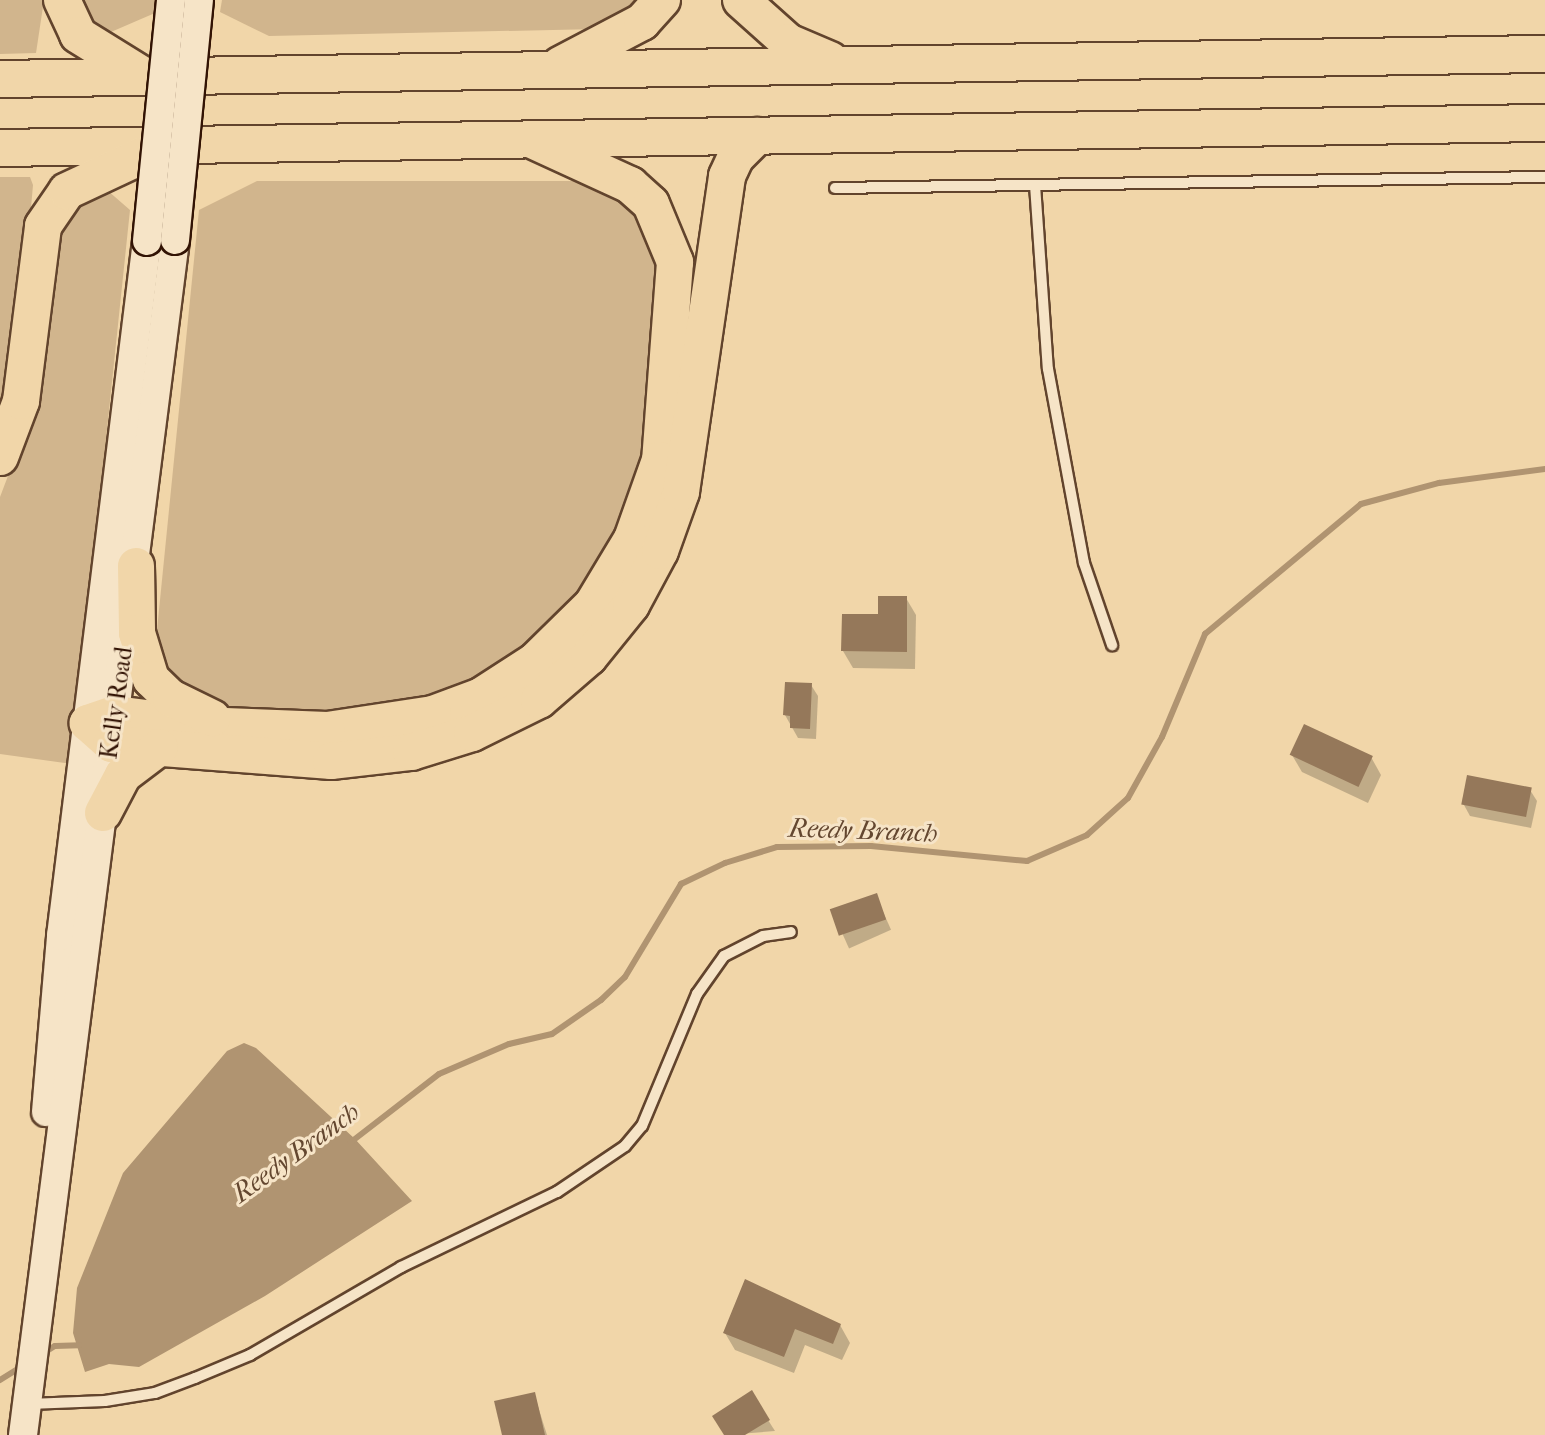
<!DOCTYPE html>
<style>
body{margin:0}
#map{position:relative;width:1545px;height:1435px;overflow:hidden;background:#f1d6a9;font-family:"IM FELL French Canon",serif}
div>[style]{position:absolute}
.green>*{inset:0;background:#d1b58d}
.water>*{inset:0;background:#b09471}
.shadow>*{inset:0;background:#0003;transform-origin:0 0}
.stream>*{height:6px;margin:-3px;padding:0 3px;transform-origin:3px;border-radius:3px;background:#b09471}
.building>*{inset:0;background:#95785a;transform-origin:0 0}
.roads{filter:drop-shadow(2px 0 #62442d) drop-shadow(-2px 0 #62442d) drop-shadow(0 2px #62442d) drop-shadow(0 -2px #62442d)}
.lane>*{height:10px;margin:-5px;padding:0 5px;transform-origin:5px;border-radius:5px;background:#f6e4c7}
.secondary>*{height:28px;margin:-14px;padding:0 14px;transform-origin:14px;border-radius:14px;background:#f6e4c7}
.highway>*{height:36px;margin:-18px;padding:0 18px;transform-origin:18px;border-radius:18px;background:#f1d6a9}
.bridges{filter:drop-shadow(2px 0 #321304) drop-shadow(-2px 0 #321304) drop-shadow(0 2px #321304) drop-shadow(0 -2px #321304)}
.secondary-bridge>*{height:28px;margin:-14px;padding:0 14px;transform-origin:14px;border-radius:14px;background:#f6e4c7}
span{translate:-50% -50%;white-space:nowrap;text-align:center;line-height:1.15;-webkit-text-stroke:6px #f6e4c7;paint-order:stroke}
.street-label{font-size:24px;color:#321304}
.water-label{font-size:26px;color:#644730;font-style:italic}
</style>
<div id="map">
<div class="green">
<i style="clip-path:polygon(0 0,44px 0,36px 53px,0 54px)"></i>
<i style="clip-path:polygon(75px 0,157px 0,155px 13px,104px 35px)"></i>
<i style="clip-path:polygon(222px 0,641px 0,598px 29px,269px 36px,220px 12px)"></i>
<i style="clip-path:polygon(0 177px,30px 177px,33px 185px,19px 343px,0 423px)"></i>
<i style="clip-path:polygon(257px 181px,582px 181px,620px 194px,645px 219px,661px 257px,648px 455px,595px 582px,544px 634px,489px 671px,426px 699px,363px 712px,270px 711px,213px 704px,176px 686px,154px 660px,199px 210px)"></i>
<i style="clip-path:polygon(107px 190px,130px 210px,72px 764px,0 754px,0 497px,25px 431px,58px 234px,75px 202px)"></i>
</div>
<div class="water">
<i style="clip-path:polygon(244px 1043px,256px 1048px,355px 1139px,412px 1201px,265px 1296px,139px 1367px,109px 1364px,85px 1372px,73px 1333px,77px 1288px,123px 1173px,227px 1051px)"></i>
</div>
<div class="shadow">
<i style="clip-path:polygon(906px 598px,916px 615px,915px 669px,853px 668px,843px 651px)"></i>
<i style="clip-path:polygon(811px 685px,818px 696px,816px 739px,798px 738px,785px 715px)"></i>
<i style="clip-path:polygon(1292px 755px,1371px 757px,1381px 775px,1368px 803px,1302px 772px)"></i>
<i style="clip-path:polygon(1530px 790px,1537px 801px,1531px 828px,1470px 816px,1464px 805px)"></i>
<i style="left:876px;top:896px;width:37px;height:46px;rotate:66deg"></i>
<i style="clip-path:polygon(840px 1325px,850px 1343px,842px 1360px,805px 1345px,794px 1373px,735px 1350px,725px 1333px)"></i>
<i style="clip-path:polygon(751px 1393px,775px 1431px,726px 1435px)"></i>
<i style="clip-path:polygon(534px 1394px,547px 1435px,504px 1435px)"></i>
</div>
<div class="stream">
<i style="left:351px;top:1142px;width:111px;rotate:-37.7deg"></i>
<i style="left:439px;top:1074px;width:76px;rotate:-23.2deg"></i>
<i style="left:509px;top:1044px;width:44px;rotate:-13.1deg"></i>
<i style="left:552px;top:1034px;width:60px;rotate:-34.8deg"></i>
<i style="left:601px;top:1000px;width:33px;rotate:-44deg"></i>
<i style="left:625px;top:977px;width:109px;rotate:-58.9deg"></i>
<i style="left:681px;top:884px;width:49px;rotate:-25.5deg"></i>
<i style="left:725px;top:863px;width:54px;rotate:-17.1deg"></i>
<i style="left:777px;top:847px;width:94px;rotate:-0.6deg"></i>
<i style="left:871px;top:846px;width:157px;rotate:5.5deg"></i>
<i style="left:1027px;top:861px;width:65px;rotate:-23.4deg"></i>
<i style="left:1087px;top:835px;width:55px;rotate:-42.1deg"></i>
<i style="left:1128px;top:798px;width:70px;rotate:-60.9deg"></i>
<i style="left:1162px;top:737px;width:112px;rotate:-67.3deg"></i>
<i style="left:1205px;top:634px;width:203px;rotate:-39.8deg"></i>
<i style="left:1361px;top:504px;width:81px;rotate:-15.1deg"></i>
<i style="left:1439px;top:483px;width:107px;rotate:-7.5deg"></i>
<i style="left:42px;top:1354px;width:15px;rotate:-32deg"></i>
<i style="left:55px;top:1346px;width:24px;rotate:-2deg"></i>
<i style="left:0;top:1380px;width:26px;rotate:-32deg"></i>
</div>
<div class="building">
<i style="clip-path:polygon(878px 596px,907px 596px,907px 652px,841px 651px,842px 614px,878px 614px)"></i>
<i style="clip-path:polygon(785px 682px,812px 683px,810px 729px,790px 728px,790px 716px,783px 715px)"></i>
<i style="left:1304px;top:724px;width:76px;height:34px;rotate:25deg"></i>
<i style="left:1467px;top:775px;width:66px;height:30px;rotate:11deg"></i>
<i style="left:877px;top:893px;width:28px;height:50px;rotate:71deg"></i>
<i style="clip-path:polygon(745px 1279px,841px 1324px,833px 1344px,795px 1329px,784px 1357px,723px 1333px)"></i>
<i style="clip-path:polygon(752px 1390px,770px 1420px,745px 1435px,724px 1435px,712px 1416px)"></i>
<i style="clip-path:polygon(535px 1392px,545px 1435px,502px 1435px,494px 1401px)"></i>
</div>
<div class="roads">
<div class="lane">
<i style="left:1035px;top:185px;width:184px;rotate:86deg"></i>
<i style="left:1048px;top:369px;width:197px;rotate:79.5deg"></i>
<i style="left:1084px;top:563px;width:87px;rotate:71.1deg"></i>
<i style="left:835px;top:188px;width:710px;rotate:-0.89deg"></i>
<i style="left:29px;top:1404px;width:76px;rotate:-2.3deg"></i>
<i style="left:105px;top:1401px;width:51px;rotate:-9.1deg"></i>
<i style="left:155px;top:1393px;width:43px;rotate:-20.6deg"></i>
<i style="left:195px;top:1378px;width:60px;rotate:-22.7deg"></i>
<i style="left:250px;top:1355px;width:175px;rotate:-30.2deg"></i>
<i style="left:401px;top:1267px;width:173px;rotate:-25.7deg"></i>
<i style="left:557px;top:1192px;width:82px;rotate:-34.1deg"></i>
<i style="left:625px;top:1146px;width:26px;rotate:-50deg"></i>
<i style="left:642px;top:1126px;width:143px;rotate:-67.4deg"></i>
<i style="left:697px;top:994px;width:47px;rotate:-54.6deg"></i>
<i style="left:724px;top:956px;width:44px;rotate:-27.1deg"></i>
<i style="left:763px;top:936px;width:28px;rotate:-8deg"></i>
</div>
<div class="secondary">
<i style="left:46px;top:1112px;width:177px;rotate:-85.1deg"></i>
<i style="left:61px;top:936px;width:700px;rotate:-82.95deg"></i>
<i style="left:23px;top:1435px;width:1205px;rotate:-82.75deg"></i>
</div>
<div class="highway">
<i style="left:62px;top:0;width:38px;rotate:65deg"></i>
<i style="left:78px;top:35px;width:74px;rotate:31.8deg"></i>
<i style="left:741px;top:0;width:63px;rotate:41.8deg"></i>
<i style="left:788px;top:42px;width:46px;rotate:23.2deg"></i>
<i style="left:560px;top:65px;width:93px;rotate:-27.7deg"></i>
<i style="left:642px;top:22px;width:30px;rotate:-48deg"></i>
<i style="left:0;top:79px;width:1545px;rotate:-0.93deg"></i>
<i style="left:534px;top:141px;width:106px;rotate:24.6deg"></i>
<i style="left:630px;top:185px;width:28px;rotate:42deg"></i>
<i style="left:651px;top:204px;width:63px;rotate:67.5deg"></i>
<i style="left:675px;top:262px;width:199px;rotate:94.3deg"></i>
<i style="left:660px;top:460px;width:84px;rotate:109.5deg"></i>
<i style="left:632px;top:539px;width:76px;rotate:121deg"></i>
<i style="left:593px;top:604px;width:81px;rotate:135.5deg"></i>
<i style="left:535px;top:661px;width:64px;rotate:147.1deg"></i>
<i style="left:481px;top:696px;width:51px;rotate:159.4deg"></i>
<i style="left:433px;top:714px;width:107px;rotate:171.4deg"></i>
<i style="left:327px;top:730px;width:127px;rotate:-177.7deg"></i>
<i style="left:200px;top:725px;width:87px;rotate:-172.7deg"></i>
<i style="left:114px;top:714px;width:28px;rotate:161deg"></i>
<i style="left:88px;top:723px;width:31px;rotate:42deg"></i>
<i style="left:111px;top:744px;width:221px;rotate:4.4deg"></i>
<i style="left:331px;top:761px;width:81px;rotate:-6.4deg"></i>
<i style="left:411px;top:752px;width:64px;rotate:-17.3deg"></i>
<i style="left:472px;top:733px;width:75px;rotate:-26.2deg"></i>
<i style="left:539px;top:700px;width:66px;rotate:-40.7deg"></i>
<i style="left:589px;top:657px;width:67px;rotate:-51.1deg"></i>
<i style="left:631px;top:605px;width:61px;rotate:-61.8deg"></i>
<i style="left:660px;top:551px;width:63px;rotate:-70.4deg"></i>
<i style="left:681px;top:492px;width:319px;rotate:-81.7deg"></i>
<i style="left:727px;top:176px;width:21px;rotate:-65deg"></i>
<i style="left:736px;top:157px;width:30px;rotate:-45deg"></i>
<i style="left:0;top:148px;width:1545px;rotate:-0.93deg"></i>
<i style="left:0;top:457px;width:60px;rotate:-69.4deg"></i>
<i style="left:21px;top:401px;width:176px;rotate:-82.8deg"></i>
<i style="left:43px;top:226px;width:42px;rotate:-55.6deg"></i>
<i style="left:67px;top:191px;width:87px;rotate:-25.1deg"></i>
<i style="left:136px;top:566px;width:67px;rotate:89.1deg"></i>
<i style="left:137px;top:633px;width:48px;rotate:73.1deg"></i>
<i style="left:151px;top:679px;width:28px;rotate:44deg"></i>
<i style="left:171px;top:698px;width:46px;rotate:26deg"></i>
<i style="left:103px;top:813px;width:43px;rotate:-62.2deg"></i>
<i style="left:123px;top:775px;width:46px;rotate:-37.1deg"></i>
</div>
</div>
<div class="bridges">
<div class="secondary-bridge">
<i style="left:175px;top:240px;width:241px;rotate:-84.3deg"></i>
<i style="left:147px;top:241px;width:242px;rotate:-84.3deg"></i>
</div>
</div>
<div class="street-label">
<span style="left:117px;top:703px;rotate:-82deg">Kelly Road</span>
</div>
<div class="water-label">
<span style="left:863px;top:831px;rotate:2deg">Reedy Branch</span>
<span style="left:296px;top:1153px;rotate:-36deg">Reedy Branch</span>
</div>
</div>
